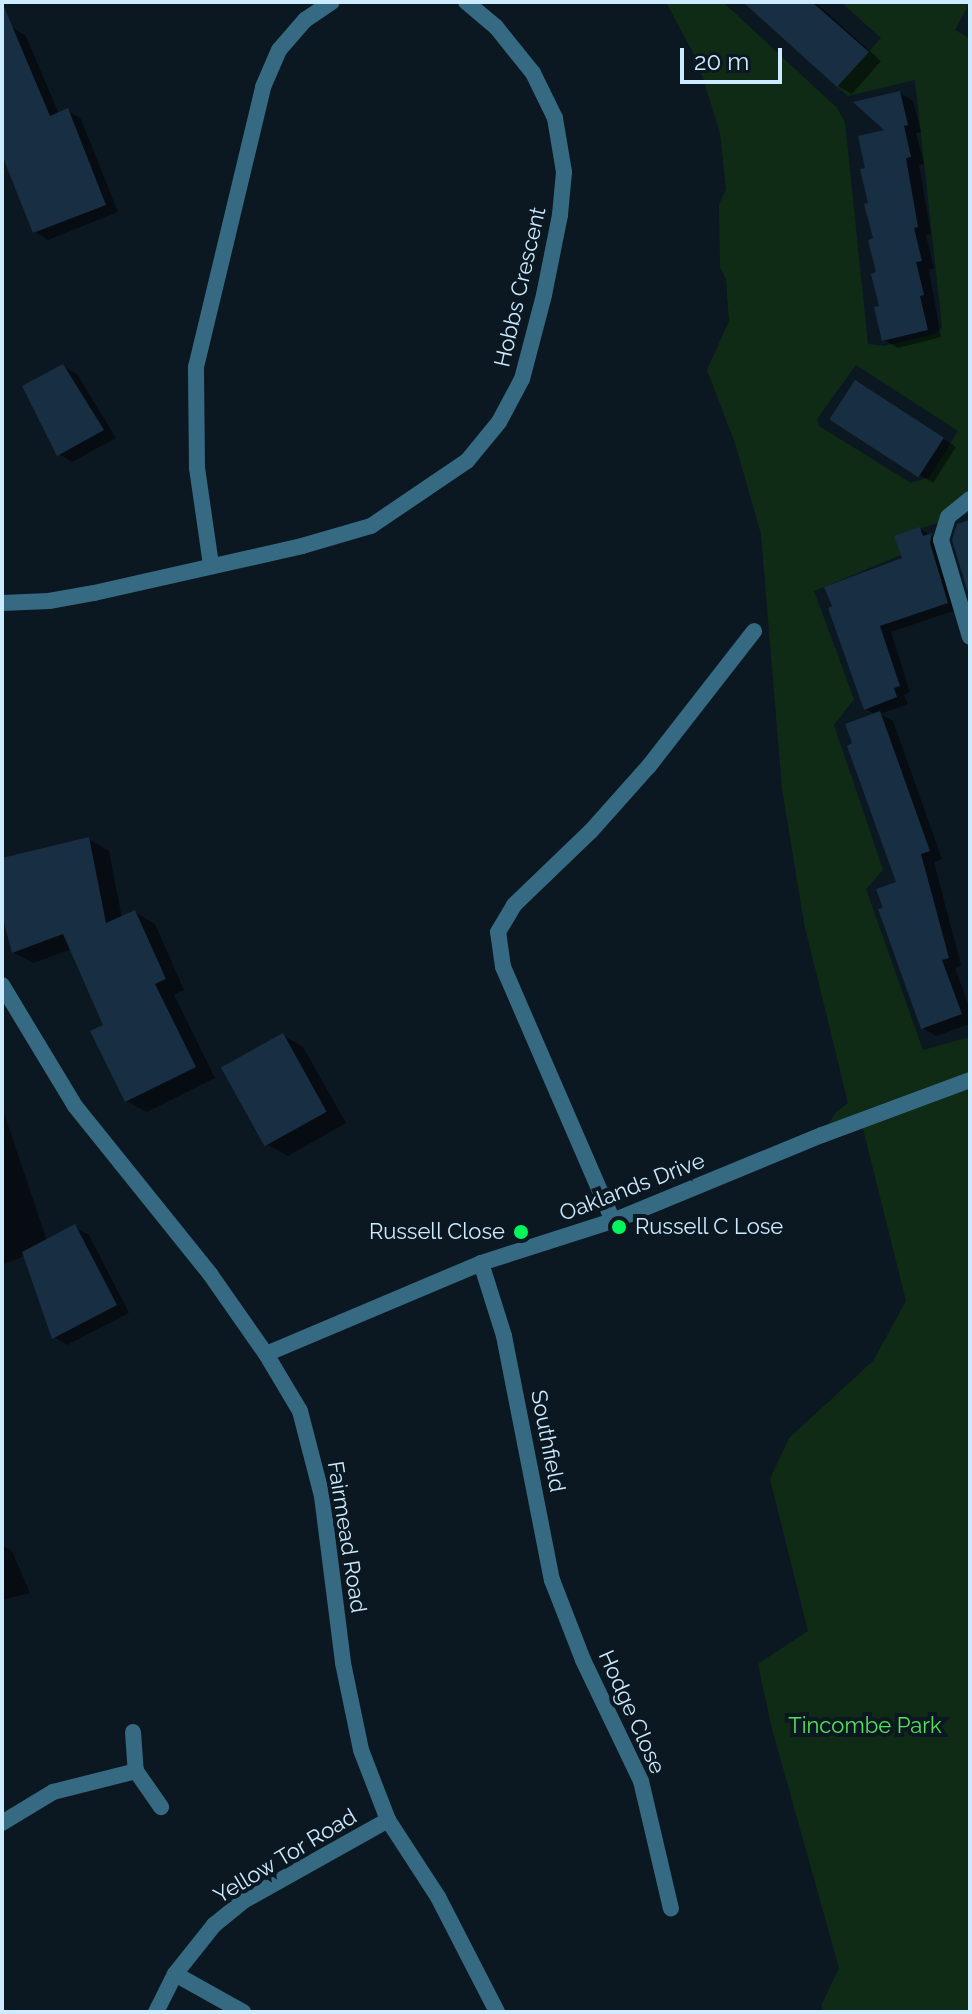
<!DOCTYPE html>
<style>
body{margin:0}
#map{position:relative;width:972px;height:2014px;overflow:hidden;background:#0c1821;font-family:Raleway,sans-serif}
div>[style]{position:absolute}
.green>*{inset:0;background:#0f2b16}
.shadow>*{inset:0;background:#0007}
.building>*{inset:0;background:#182e43;transform-origin:0 0}
.minor>*{height:16px;margin:-8px;padding:0 8px;transform-origin:8px;border-radius:8px;background:#356a82}
.dots>*{width:22px;height:22px;translate:-50% -50%;box-sizing:border-box;border:4px solid #0c1821;border-radius:50%}
span{translate:-50% -50%;white-space:nowrap;text-align:center;line-height:1.15;-webkit-text-stroke:8px #0c1821;paint-order:stroke}
.street-label{font-size:22px;color:#ccebff}
.poi-label{font-size:22px;color:#ccebff}
.left{translate:0 -50%;text-align:left}
.right{translate:-100% -50%;text-align:right}
.park-label{font-size:22px;color:#54e358}
.frame{position:absolute;inset:0;border:4px solid #ccebff;pointer-events:none}
.scale{position:absolute;left:680px;top:48px;width:102px;height:36px;box-sizing:border-box;border:4px solid #ccebff;border-top:0;padding-left:10px;font-size:24px;line-height:28px;white-space:nowrap;color:#ccebff;-webkit-text-stroke:6px #0c1821;paint-order:stroke}
</style>
<div id="map">
<div class="green">
<i style="clip-path:polygon(evenodd,666px 2px,723px 2px,837px 108px,845px 122px,868px 344px,884px 346px,934px 334px,942px 327px,915px 80px,848px 96px,837px 87px,881px 38px,841px 2px,970px 2px,955px 30px,970px 39px,970px 513px,895px 536px,901px 555px,814px 591px,854px 699px,834px 725px,883px 870px,866px 889px,923px 1050px,970px 1037px,970px 2012px,823px 2012px,821px 2006px,839px 1968px,771px 1725px,758px 1664px,808px 1631px,770px 1479px,789px 1438px,873px 1361px,906px 1301px,861px 1121px,822px 1135px,836px 1112px,848px 1103px,804px 923px,782px 789px,761px 534px,735px 443px,707px 370px,729px 321px,726px 279px,720px 267px,719px 205px,726px 189px,720px 133px,698px 62px,666px 2px,856px 365px,958px 431px,929px 477px,911px 483px,819px 426px,817px 419px,856px 365px)"></i>
</div>
<div class="shadow">
<i style="clip-path:polygon(747px 2px,815px 2px,881px 61px,852px 94px,838px 86px)"></i>
<i style="clip-path:polygon(2px 27px,13px 28px,26px 36px,59px 114px,68px 111px,81px 119px,118px 212px,48px 240px,35px 232px,2px 149px)"></i>
<i style="clip-path:polygon(900px 93px,913px 101px,921px 132px,916px 133px,924px 164px,919px 165px,931px 234px,926px 235px,934px 268px,929px 270px,941px 337px,898px 348px,884px 340px,868px 169px,889px 131px)"></i>
<i style="clip-path:polygon(63px 366px,77px 374px,116px 438px,72px 462px,59px 454px)"></i>
<i style="clip-path:polygon(869px 390px,956px 447px,933px 483px,920px 475px)"></i>
<i style="clip-path:polygon(920px 529px,942px 541px,959px 609px,891px 632px,910px 692px,904px 695px,908px 704px,880px 714px,893px 721px,942px 859px,934px 862px,961px 965px,955px 968px,970px 1009px,970px 1024px,936px 1036px,923px 1028px,885px 910px,898px 883px,876px 715px,866px 709px,830px 609px,905px 559px)"></i>
<i style="clip-path:polygon(89px 839px,109px 851px,122px 918px,135px 912px,155px 924px,184px 990px,174px 995px,215px 1078px,147px 1112px,126px 1101px,105px 1026px,72px 949px,33px 963px,13px 952px,2px 907px,2px 860px)"></i>
<i style="clip-path:polygon(283px 1035px,303px 1047px,346px 1123px,288px 1156px,268px 1145px)"></i>
<i style="clip-path:polygon(2px 1107px,47px 1241px,75px 1227px,89px 1235px,129px 1313px,67px 1345px,54px 1337px,25px 1256px,2px 1265px)"></i>
<i style="clip-path:polygon(2px 1545px,12px 1551px,30px 1593px,2px 1600px)"></i>
</div>
<div class="building">
<i style="clip-path:polygon(2px 2px,50px 116px,68px 108px,106px 205px,33px 233px,2px 155px)"></i>
<i style="clip-path:polygon(743px 2px,812px 2px,869px 52px,837px 87px)"></i>
<i style="clip-path:polygon(900px 91px,908px 125px,904px 126px,911px 157px,906px 158px,918px 227px,914px 228px,922px 261px,916px 262px,924px 295px,920px 296px,928px 330px,882px 341px,874px 307px,879px 306px,871px 274px,876px 272px,868px 240px,873px 238px,864px 204px,868px 203px,860px 169px,865px 168px,858px 136px,884px 130px,853px 102px)"></i>
<i style="clip-path:polygon(63px 364px,104px 430px,57px 456px,22px 386px)"></i>
<i style="left:855px;top:380px;width:106px;height:47px;rotate:33deg"></i>
<i style="clip-path:polygon(970px 520px,970px 596px,969px 596px,952px 540px,957px 524px)"></i>
<i style="clip-path:polygon(920px 527px,923px 536px,932px 533px,930px 543px,948px 603px,880px 626px,900px 686px,894px 688px,897px 697px,864px 710px,828px 608px,832px 606px,824px 587px,902px 558px,894px 536px)"></i>
<i style="clip-path:polygon(880px 711px,930px 851px,921px 854px,949px 958px,942px 960px,962px 1014px,921px 1029px,878px 909px,883px 908px,876px 889px,896px 882px,847px 746px,852px 743px,845px 724px)"></i>
<i style="clip-path:polygon(89px 837px,106px 923px,135px 910px,166px 979px,155px 984px,196px 1067px,125px 1102px,90px 1031px,103px 1025px,63px 934px,12px 953px,2px 915px,2px 858px)"></i>
<i style="left:283px;top:1033px;width:90px;height:71px;rotate:61deg"></i>
<i style="clip-path:polygon(75px 1224px,117px 1305px,52px 1339px,22px 1252px)"></i>
</div>
<div class="minor">
<i style="left:970px;top:499px;width:28px;rotate:141deg"></i>
<i style="left:948px;top:517px;width:24px;rotate:107deg"></i>
<i style="left:941px;top:540px;width:101px;rotate:73.4deg"></i>
<i style="left:211px;top:565px;width:98px;rotate:-98.2deg"></i>
<i style="left:197px;top:468px;width:101px;rotate:-90.6deg"></i>
<i style="left:196px;top:367px;width:288px;rotate:-76.5deg"></i>
<i style="left:263px;top:87px;width:40px;rotate:-66.6deg"></i>
<i style="left:279px;top:50px;width:40px;rotate:-49deg"></i>
<i style="left:305px;top:20px;width:32px;rotate:-34deg"></i>
<i style="left:2px;top:603px;width:47px;rotate:-2.4deg"></i>
<i style="left:49px;top:601px;width:46px;rotate:-10.1deg"></i>
<i style="left:94px;top:593px;width:213px;rotate:-12.7deg"></i>
<i style="left:302px;top:546px;width:72px;rotate:-16.2deg"></i>
<i style="left:371px;top:526px;width:116px;rotate:-34.1deg"></i>
<i style="left:467px;top:461px;width:50px;rotate:-50.6deg"></i>
<i style="left:499px;top:422px;width:49px;rotate:-61.9deg"></i>
<i style="left:522px;top:379px;width:87px;rotate:-75.3deg"></i>
<i style="left:544px;top:295px;width:82px;rotate:-78.7deg"></i>
<i style="left:560px;top:215px;width:43px;rotate:-84.7deg"></i>
<i style="left:564px;top:172px;width:55px;rotate:-99.5deg"></i>
<i style="left:555px;top:118px;width:50px;rotate:-116.1deg"></i>
<i style="left:533px;top:73px;width:59px;rotate:-128.8deg"></i>
<i style="left:496px;top:27px;width:39px;rotate:-140deg"></i>
<i style="left:2px;top:985px;width:141px;rotate:58.9deg"></i>
<i style="left:75px;top:1106px;width:216px;rotate:51.2deg"></i>
<i style="left:210px;top:1274px;width:98px;rotate:55deg"></i>
<i style="left:266px;top:1354px;width:66px;rotate:59.2deg"></i>
<i style="left:300px;top:1411px;width:88px;rotate:75.5deg"></i>
<i style="left:322px;top:1496px;width:168px;rotate:82.8deg"></i>
<i style="left:343px;top:1663px;width:89px;rotate:78.3deg"></i>
<i style="left:361px;top:1750px;width:75px;rotate:68.9deg"></i>
<i style="left:388px;top:1820px;width:92px;rotate:57deg"></i>
<i style="left:438px;top:1897px;width:129px;rotate:62.8deg"></i>
<i style="left:613px;top:1221px;width:277px;rotate:-113.4deg"></i>
<i style="left:503px;top:967px;width:35px;rotate:-98deg"></i>
<i style="left:498px;top:932px;width:31px;rotate:-59deg"></i>
<i style="left:514px;top:905px;width:107px;rotate:-43.9deg"></i>
<i style="left:591px;top:831px;width:87px;rotate:-48.3deg"></i>
<i style="left:649px;top:766px;width:171px;rotate:-52.1deg"></i>
<i style="left:481px;top:1263px;width:77px;rotate:72.5deg"></i>
<i style="left:504px;top:1336px;width:249px;rotate:78.9deg"></i>
<i style="left:552px;top:1580px;width:86px;rotate:68.8deg"></i>
<i style="left:583px;top:1660px;width:134px;rotate:64.4deg"></i>
<i style="left:641px;top:1781px;width:131px;rotate:76.8deg"></i>
<i style="left:266px;top:1354px;width:233px;rotate:-22.9deg"></i>
<i style="left:481px;top:1263px;width:139px;rotate:-17.7deg"></i>
<i style="left:613px;top:1221px;width:226px;rotate:-22.4deg"></i>
<i style="left:822px;top:1135px;width:158px;rotate:-20.4deg"></i>
<i style="left:133px;top:1732px;width:39px;rotate:86deg"></i>
<i style="left:136px;top:1771px;width:44px;rotate:55.2deg"></i>
<i style="left:2px;top:1823px;width:60px;rotate:-31.3deg"></i>
<i style="left:53px;top:1792px;width:86px;rotate:-14.2deg"></i>
<i style="left:175px;top:1974px;width:78px;rotate:29.2deg"></i>
<i style="left:156px;top:2012px;width:42px;rotate:-63.4deg"></i>
<i style="left:175px;top:1974px;width:63px;rotate:-51.5deg"></i>
<i style="left:214px;top:1925px;width:40px;rotate:-39deg"></i>
<i style="left:245px;top:1900px;width:164px;rotate:-29.2deg"></i>
</div>
<div class="dots">
<i style="left:619px;top:1227px;background:#00f75c"></i>
<i style="left:521px;top:1232px;background:#00f75c"></i>
</div>
<div class="street-label">
<span style="left:520px;top:287px;rotate:-77deg">Hobbs Crescent</span>
<span style="left:632px;top:1187px;rotate:-21deg">Oaklands Drive</span>
<span style="left:548px;top:1441px;rotate:79deg">Southfield</span>
<span style="left:347px;top:1537px;rotate:81deg">Fairmead Road</span>
<span style="left:632px;top:1712px;rotate:66deg">Hodge Close</span>
<span style="left:285px;top:1856px;rotate:-31deg">Yellow Tor Road</span>
</div>
<div class="poi-label">
<span class="left" style="left:635px;top:1227px">Russell C Lose</span>
<span class="right" style="left:505px;top:1232px">Russell Close</span>
</div>
<div class="park-label">
<span style="left:865px;top:1726px">Tincombe Park</span>
</div>
<div class="frame"></div>
<div class="scale">20 m</div>
</div>
